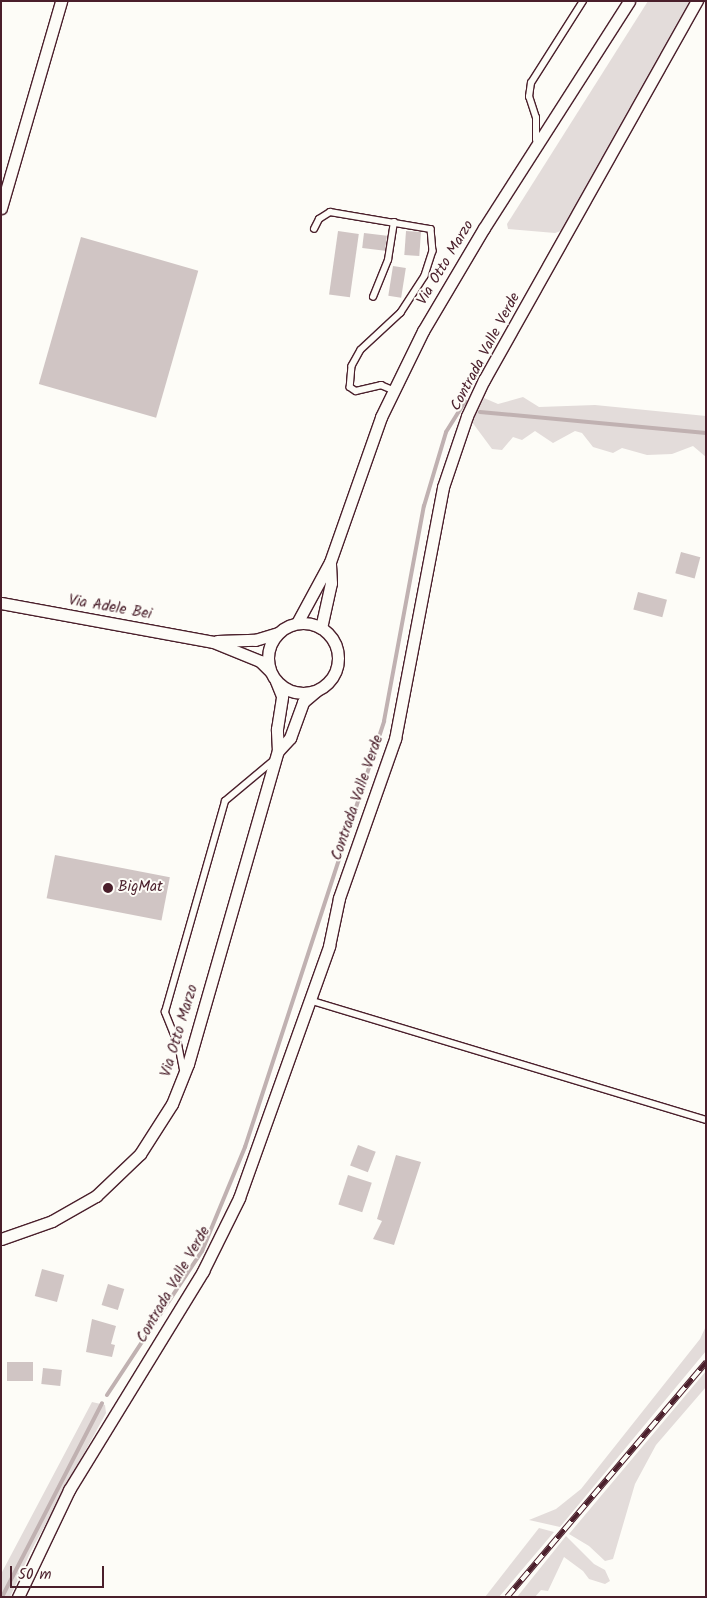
<!DOCTYPE html>
<style>
body{margin:0}
#map{position:relative;width:707px;height:1598px;overflow:hidden;background:#fdfcf7;font-family:Kalam,sans-serif}
div>[style]{position:absolute}
.green>*{inset:0;background:#e3dcda}
.stream>*{height:4px;margin:-2px;padding:0 2px;transform-origin:2px;border-radius:2px;background:#c0b1b1}
.building>*{inset:0;background:#d0c5c4;transform-origin:0 0}
.roads{filter:drop-shadow(1px 0 #4a1f2b) drop-shadow(-1px 0 #4a1f2b) drop-shadow(0 1px #4a1f2b) drop-shadow(0 -1px #4a1f2b)}
.service>*{height:5.5px;margin:-2.75px;padding:0 2.75px;transform-origin:2.75px;border-radius:2.75px;background:#fdfcf7}
.minor>*{height:11px;margin:-5.5px;padding:0 5.5px;transform-origin:5.5px;border-radius:5.5px;background:#fdfcf7}
.minor>.ring{margin:-5.5px;padding:0;box-sizing:content-box;background:none;border:11px solid #fdfcf7;border-radius:50%}
.rail>*{height:5.5px;margin-top:-2.75px;transform-origin:0;background:repeating-linear-gradient(90deg,#fdfcf7 0 11px,#4a1f2b 0 22px);box-sizing:border-box;border-block:1px solid #4a1f2b}
.dots>*{width:14px;height:14px;translate:-50% -50%;box-sizing:border-box;border:2px solid #fdfcf7;border-radius:50%}
span{translate:-50% -50%;white-space:nowrap;text-align:center;line-height:1.15;-webkit-text-stroke:4px #fdfcf7;paint-order:stroke}
.street-label{font-size:15px;color:#4a1f2b}
.poi-label{font-size:15px;color:#4a1f2b}
.left{translate:0 -50%;text-align:left}
.frame{position:absolute;inset:0;border:2px solid #4a1f2b;pointer-events:none}
.scale{position:absolute;left:10px;top:1566px;width:94px;height:22px;box-sizing:border-box;border:2px solid #4a1f2b;border-top:0;padding-left:6px;font-size:15px;line-height:18px;white-space:nowrap;color:#4a1f2b;-webkit-text-stroke:4px #fdfcf7;paint-order:stroke}
</style>
<div id="map">
<div class="green">
<i style="clip-path:polygon(648px 1px,690px 1px,567px 229px,555px 233px,508px 229px,507px 224px)"></i>
<i style="clip-path:polygon(523px 397px,539px 407px,595px 405px,706px 416px,706px 457px,693px 446px,672px 454px,647px 455px,622px 448px,613px 453px,593px 447px,582px 433px,575px 431px,553px 443px,535px 431px,522px 440px,513px 437px,502px 450px,492px 449px,472px 422px,484px 398px,498px 404px)"></i>
<i style="clip-path:polygon(706px 1326px,706px 1351px,560px 1527px,529px 1520px,556px 1509px,581px 1489px,700px 1339px)"></i>
<i style="clip-path:polygon(706px 1371px,706px 1387px,656px 1445px,635px 1484px,613px 1559px,605px 1561px,589px 1546px,569px 1534px)"></i>
<i style="clip-path:polygon(92px 1402px,105px 1405px,106px 1413px,31px 1551px,10px 1597px,1px 1597px,1px 1574px)"></i>
<i style="clip-path:polygon(539px 1528px,554px 1532px,499px 1597px,485px 1597px)"></i>
<i style="clip-path:polygon(566px 1536px,594px 1564px,605px 1570px,610px 1581px,605px 1584px,589px 1579px,583px 1571px,564px 1557px,548px 1591px,541px 1590px,535px 1597px,517px 1597px)"></i>
</div>
<div class="stream">
<i style="left:480px;top:412px;width:227px;rotate:5.3deg"></i>
<i style="left:107px;top:1395px;width:173px;rotate:-56.6deg"></i>
<i style="left:202px;top:1251px;width:113px;rotate:-67.5deg"></i>
<i style="left:245px;top:1147px;width:448px;rotate:-71.9deg"></i>
<i style="left:384px;top:721px;width:219px;rotate:-79.5deg"></i>
<i style="left:424px;top:506px;width:77px;rotate:-73.4deg"></i>
<i style="left:446px;top:432px;width:36px;rotate:-58deg"></i>
<i style="left:2px;top:1597px;width:218px;rotate:-62.7deg"></i>
</div>
<div class="building">
<i style="left:338px;top:231px;width:21px;height:64px;rotate:8deg"></i>
<i style="left:406px;top:231px;width:15px;height:24px;rotate:4deg"></i>
<i style="left:364px;top:233px;width:23px;height:15px;rotate:7deg"></i>
<i style="left:81px;top:237px;width:122px;height:153px;rotate:16deg"></i>
<i style="left:393px;top:266px;width:13px;height:30px;rotate:9deg"></i>
<i style="left:681px;top:552px;width:20px;height:22px;rotate:15deg"></i>
<i style="left:638px;top:592px;width:30px;height:18px;rotate:15deg"></i>
<i style="left:55px;top:855px;width:117px;height:44px;rotate:11deg"></i>
<i style="left:358px;top:1145px;width:19px;height:22px;rotate:21deg"></i>
<i style="clip-path:polygon(396px 1155px,421px 1162px,394px 1245px,373px 1239px,382px 1221px,377px 1219px)"></i>
<i style="left:348px;top:1175px;width:25px;height:31px;rotate:18deg"></i>
<i style="left:42px;top:1269px;width:23px;height:28px;rotate:15deg"></i>
<i style="left:108px;top:1284px;width:17px;height:22px;rotate:17deg"></i>
<i style="clip-path:polygon(92px 1319px,116px 1326px,111px 1344px,115px 1345px,112px 1357px,86px 1352px)"></i>
<i style="left:7px;top:1362px;width:26px;height:19px"></i>
<i style="left:43px;top:1368px;width:19px;height:16px;rotate:6deg"></i>
</div>
<div class="roads">
<div class="service">
<i style="left:536px;top:140px;width:22px;rotate:-90deg"></i>
<i style="left:536px;top:118px;width:22px;rotate:-108deg"></i>
<i style="left:529px;top:97px;width:14px;rotate:-82deg"></i>
<i style="left:531px;top:83px;width:97px;rotate:-57.6deg"></i>
<i style="left:314px;top:229px;width:11px;rotate:-63deg"></i>
<i style="left:319px;top:219px;width:13px;rotate:-32deg"></i>
<i style="left:330px;top:212px;width:102px;rotate:9.6deg"></i>
<i style="left:431px;top:229px;width:22px;rotate:85deg"></i>
<i style="left:433px;top:251px;width:26px;rotate:108deg"></i>
<i style="left:425px;top:276px;width:44px;rotate:123deg"></i>
<i style="left:401px;top:313px;width:54px;rotate:137.2deg"></i>
<i style="left:361px;top:350px;width:18px;rotate:119deg"></i>
<i style="left:352px;top:366px;width:21px;rotate:95deg"></i>
<i style="left:350px;top:387px;width:7px;rotate:34deg"></i>
<i style="left:356px;top:391px;width:26px;rotate:-13deg"></i>
<i style="left:381px;top:385px;width:13px;rotate:23deg"></i>
<i style="left:373px;top:297px;width:40px;rotate:-68deg"></i>
<i style="left:388px;top:260px;width:38px;rotate:-81deg"></i>
<i style="left:309px;top:1000px;width:415px;rotate:16.8deg"></i>
<i style="left:183px;top:1070px;width:25px;rotate:-101deg"></i>
<i style="left:178px;top:1045px;width:35px;rotate:-112deg"></i>
<i style="left:165px;top:1012px;width:219px;rotate:-74.1deg"></i>
<i style="left:225px;top:801px;width:62px;rotate:-39.8deg"></i>
</div>
<div class="minor">
<i style="left:1px;top:208px;width:216px;rotate:-73.8deg"></i>
<i style="left:1px;top:603px;width:216px;rotate:10.4deg"></i>
<i style="left:213px;top:642px;width:51px;rotate:22deg"></i>
<i style="left:260px;top:661px;width:14px;rotate:45deg"></i>
<i style="left:297px;top:623px;width:69px;rotate:-61.6deg"></i>
<i style="left:330px;top:562px;width:154px;rotate:-70.6deg"></i>
<i style="left:381px;top:417px;width:96px;rotate:-64deg"></i>
<i style="left:423px;top:331px;width:120px;rotate:-59.4deg"></i>
<i style="left:484px;top:228px;width:269px;rotate:-57.4deg"></i>
<i class="ring" style="left:268px;top:623px;width:59px;height:59px"></i>
<i style="left:321px;top:628px;width:46px;rotate:-77.5deg"></i>
<i style="left:331px;top:583px;width:19px;rotate:-93deg"></i>
<i style="left:217px;top:641px;width:38px;rotate:-2deg"></i>
<i style="left:255px;top:640px;width:24px;rotate:-17deg"></i>
<i style="left:278px;top:751px;width:18px;rotate:-47deg"></i>
<i style="left:290px;top:738px;width:38px;rotate:-70deg"></i>
<i style="left:303px;top:702px;width:17px;rotate:-40deg"></i>
<i style="left:1px;top:1239px;width:54px;rotate:-19.4deg"></i>
<i style="left:52px;top:1221px;width:51px;rotate:-29.6deg"></i>
<i style="left:96px;top:1196px;width:61px;rotate:-43.7deg"></i>
<i style="left:140px;top:1154px;width:59px;rotate:-57.4deg"></i>
<i style="left:172px;top:1104px;width:43px;rotate:-68.2deg"></i>
<i style="left:188px;top:1064px;width:326px;rotate:-74deg"></i>
<i style="left:278px;top:751px;width:22px;rotate:-93deg"></i>
<i style="left:277px;top:729px;width:33px;rotate:-81deg"></i>
<i style="left:282px;top:696px;width:16px;rotate:-112deg"></i>
<i style="left:18px;top:1597px;width:119px;rotate:-64.5deg"></i>
<i style="left:69px;top:1490px;width:257px;rotate:-58.5deg"></i>
<i style="left:203px;top:1271px;width:81px;rotate:-63.7deg"></i>
<i style="left:239px;top:1198px;width:268px;rotate:-70.3deg"></i>
<i style="left:329px;top:946px;width:49px;rotate:-78.2deg"></i>
<i style="left:339px;top:898px;width:169px;rotate:-70.6deg"></i>
<i style="left:395px;top:739px;width:257px;rotate:-79.2deg"></i>
<i style="left:443px;top:487px;width:75px;rotate:-71.3deg"></i>
<i style="left:467px;top:416px;width:40px;rotate:-65deg"></i>
<i style="left:484px;top:380px;width:435px;rotate:-60.7deg"></i>
</div>
</div>
<div class="rail">
<i style="left:507px;top:1597px;width:308px;rotate:-49.7deg"></i>
</div>
<div class="dots">
<i style="left:108px;top:888px;background:#4a1f2b"></i>
</div>
<div class="street-label">
<span style="left:446px;top:263px;rotate:-59deg">Via Otto Marzo</span>
<span style="left:486px;top:352px;rotate:-62deg">Contrada Valle Verde</span>
<span style="left:110px;top:608px;rotate:10deg">Via Adele Bei</span>
<span style="left:358px;top:798px;rotate:-71deg">Contrada Valle Verde</span>
<span style="left:180px;top:1031px;rotate:-73deg">Via Otto Marzo</span>
<span style="left:174px;top:1285px;rotate:-60deg">Contrada Valle Verde</span>
</div>
<div class="poi-label">
<span class="left" style="left:118px;top:888px">BigMat</span>
</div>
<div class="frame"></div>
<div class="scale">50 m</div>
</div>
